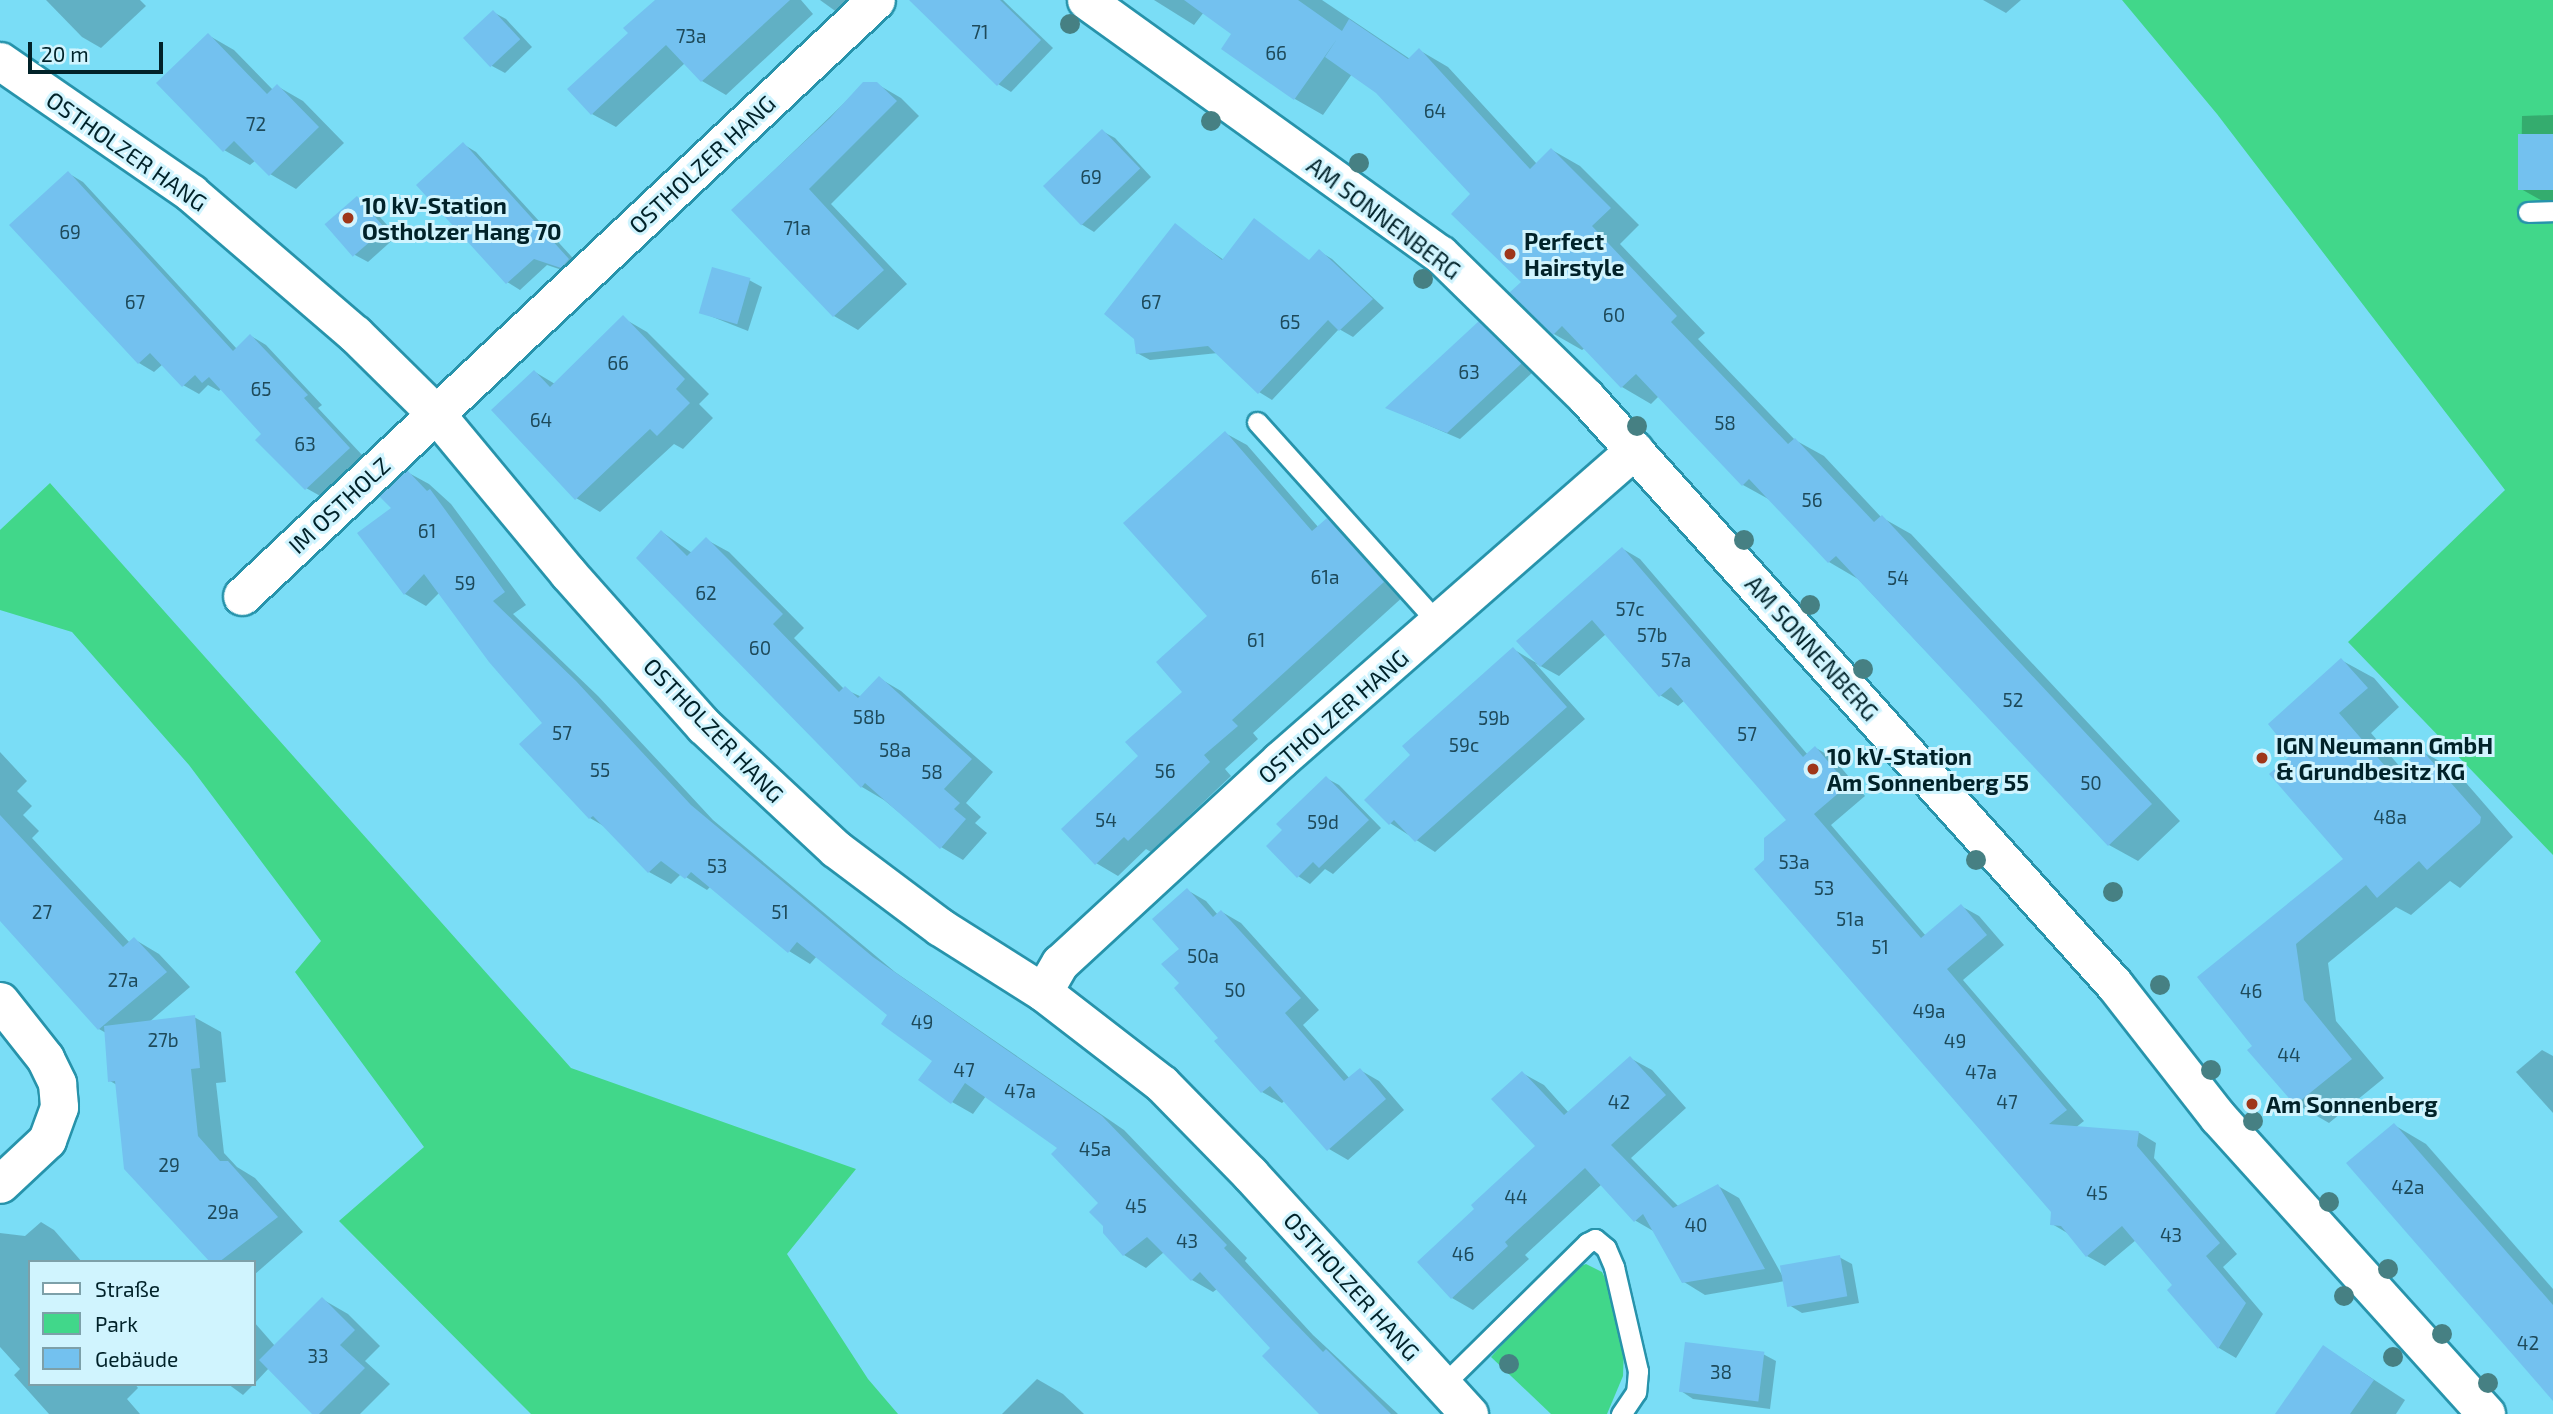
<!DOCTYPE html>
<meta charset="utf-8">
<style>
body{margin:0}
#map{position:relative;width:2553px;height:1414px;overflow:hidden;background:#7addf6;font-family:"Exo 2",sans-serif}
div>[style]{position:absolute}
.green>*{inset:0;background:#41d78a}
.shadow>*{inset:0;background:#0003}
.building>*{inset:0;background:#73c1ef;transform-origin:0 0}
.roads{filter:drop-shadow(2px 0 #2793ab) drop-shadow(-2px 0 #2793ab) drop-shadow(0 2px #2793ab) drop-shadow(0 -2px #2793ab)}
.lane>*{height:19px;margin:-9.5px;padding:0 9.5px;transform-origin:9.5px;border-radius:9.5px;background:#fff}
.street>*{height:37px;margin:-18.5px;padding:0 18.5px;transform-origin:18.5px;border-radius:18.5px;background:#fff}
.trees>*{width:20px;height:20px;margin:-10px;border-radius:50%;background:#468083}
.dots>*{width:19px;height:19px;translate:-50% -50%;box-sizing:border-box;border:4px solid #d0f4fe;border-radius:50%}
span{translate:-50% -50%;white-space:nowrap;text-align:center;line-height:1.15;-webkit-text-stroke:6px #d0f4fe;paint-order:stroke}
.number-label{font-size:19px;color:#1e4a5a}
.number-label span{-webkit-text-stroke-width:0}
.street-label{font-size:23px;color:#012229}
.poi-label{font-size:23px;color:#012229;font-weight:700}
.left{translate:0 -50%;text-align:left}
.legend{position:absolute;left:28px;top:1260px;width:228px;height:126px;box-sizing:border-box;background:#d0f4fe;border:2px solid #7da0a9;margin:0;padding:9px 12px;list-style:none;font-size:21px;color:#012229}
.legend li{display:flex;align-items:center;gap:14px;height:35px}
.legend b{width:35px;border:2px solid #7da0a9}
.scale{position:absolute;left:28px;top:42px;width:135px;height:32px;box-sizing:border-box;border:4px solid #012229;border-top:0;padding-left:9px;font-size:21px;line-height:24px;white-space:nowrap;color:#012229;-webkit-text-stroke:5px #d0f4fe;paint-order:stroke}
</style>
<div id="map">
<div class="green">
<i style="clip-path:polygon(2122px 0,2553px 0,2553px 855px,2348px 642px,2505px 490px,2217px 114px)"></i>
<i style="clip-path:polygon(50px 483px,571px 1068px,856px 1169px,787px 1254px,868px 1379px,898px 1414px,531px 1414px,339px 1221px,424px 1147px,295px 972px,321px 941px,189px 765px,72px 632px,0 610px,0 530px)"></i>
<i style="clip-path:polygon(1586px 1264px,1602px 1272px,1607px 1282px,1624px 1348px,1623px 1376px,1607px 1414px,1551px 1414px,1491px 1357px,1568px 1271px)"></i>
</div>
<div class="shadow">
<i style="clip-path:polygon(46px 0,140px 0,146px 6px,101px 48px,82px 37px)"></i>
<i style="clip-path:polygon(657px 0,801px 0,813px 14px,726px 95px,702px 81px,685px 63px,616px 127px,592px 114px,630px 33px)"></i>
<i style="clip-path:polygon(820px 0,851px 0,838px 13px)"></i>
<i style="clip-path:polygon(938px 0,1003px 0,1053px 48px,1011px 92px,998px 84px)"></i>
<i style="clip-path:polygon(1154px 0,1322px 0,1410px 59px,1419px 50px,1448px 67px,1537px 164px,1552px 150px,1580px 166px,1639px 225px,1620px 244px,1705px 333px,1698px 339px,1795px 440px,1824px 456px,1881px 517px,1911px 534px,2180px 821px,2138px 861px,2109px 845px,1858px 579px,1829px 562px,1772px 501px,1743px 485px,1659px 396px,1651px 404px,1622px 387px,1585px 348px,1582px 350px,1554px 334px,1472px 194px,1377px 91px,1352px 74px,1323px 115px,1295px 99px,1233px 34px,1204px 12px,1194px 25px)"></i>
<i style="clip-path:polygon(1983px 0,2021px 0,2006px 13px)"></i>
<i style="clip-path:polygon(493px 12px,506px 19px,532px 47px,505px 73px,492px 66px)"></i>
<i style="clip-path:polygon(208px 35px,234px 50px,273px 90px,277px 86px,303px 101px,344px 143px,296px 189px,270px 174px,256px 160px,250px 165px,224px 150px)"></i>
<i style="clip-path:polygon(864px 84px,877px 84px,901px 98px,919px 116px,831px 204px,907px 284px,858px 330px,834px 316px,733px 210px)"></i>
<i style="clip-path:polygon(2553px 115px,2553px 202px,2544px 202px,2521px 189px,2522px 116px)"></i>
<i style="clip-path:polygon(1102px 131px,1115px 138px,1151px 177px,1094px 232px,1081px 224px)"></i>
<i style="clip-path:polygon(463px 144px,476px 152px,581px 267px,574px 274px,547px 265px,520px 290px,507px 282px)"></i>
<i style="clip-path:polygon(68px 173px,83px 182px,237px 349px,251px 336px,266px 345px,322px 405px,318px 408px,364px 457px,322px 497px,306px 488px,264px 434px,222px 388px,219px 391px,208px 385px,199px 394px,183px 385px,163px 364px,154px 372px,139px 363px)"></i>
<i style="clip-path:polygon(357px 199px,370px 206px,397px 236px,368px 262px,355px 255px)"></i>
<i style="clip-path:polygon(1175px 226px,1224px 260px,1310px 261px,1319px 251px,1332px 259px,1384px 308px,1353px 337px,1339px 329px,1272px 400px,1259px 392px,1218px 353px,1150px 360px,1137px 353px)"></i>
<i style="clip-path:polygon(749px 280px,762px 287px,748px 331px,700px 312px)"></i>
<i style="clip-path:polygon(623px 318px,647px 332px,709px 394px,699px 404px,713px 418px,683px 449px,674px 444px,600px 512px,576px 498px,535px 372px,555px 384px)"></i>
<i style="clip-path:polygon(1479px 323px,1492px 331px,1533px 372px,1460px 439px,1388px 408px)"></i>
<i style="clip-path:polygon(1225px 433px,1247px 445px,1319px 528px,1327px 520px,1349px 533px,1405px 595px,1253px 733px,1258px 739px,1225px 769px,1231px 776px,1151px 852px,1146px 849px,1118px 876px,1096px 863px,1140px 756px,1185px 692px,1209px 616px)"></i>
<i style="clip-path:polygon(407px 472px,429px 484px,451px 504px,526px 605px,513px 614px,598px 696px,713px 820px,895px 972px,1124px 1130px,1247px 1258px,1245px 1261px,1313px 1335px,1398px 1414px,1322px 1414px,1273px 1348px,1217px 1289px,1213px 1292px,1192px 1280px,1164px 1252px,1146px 1268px,1124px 1255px,1105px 1233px,1101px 1203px,1060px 1148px,986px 1096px,973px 1114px,952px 1102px,934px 1060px,890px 1015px,817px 956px,810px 964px,789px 951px,711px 886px,707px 890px,681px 874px,671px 884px,649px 872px,607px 828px,590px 818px,545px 723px,440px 592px,426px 606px,405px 594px,360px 533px,393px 509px)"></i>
<i style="clip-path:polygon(662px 532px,692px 553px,707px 540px,729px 552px,804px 628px,794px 638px,844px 689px,862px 697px,879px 678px,901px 691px,993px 772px,966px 803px,981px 817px,975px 823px,987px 833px,963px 860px,941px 847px,884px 800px,862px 787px,638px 558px)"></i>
<i style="clip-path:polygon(1623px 549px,1640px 559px,1808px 755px,1816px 748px,1833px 758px,1865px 796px,1831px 825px,1926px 936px,1961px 906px,1979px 916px,2004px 945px,1963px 980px,2084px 1121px,2075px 1128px,2138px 1132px,2156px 1143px,2154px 1158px,2237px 1254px,2223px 1267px,2263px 1314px,2236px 1358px,2219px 1348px,2175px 1285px,2136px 1240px,2105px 1266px,2087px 1256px,2069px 1234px,2052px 1224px,2053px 1212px,1765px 861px,1788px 820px,1685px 700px,1678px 706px,1660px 695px,1606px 634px,1559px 676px,1535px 663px,1585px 719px,1435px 852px,1390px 823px,1513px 649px,1538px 664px)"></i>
<i style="clip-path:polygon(2341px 660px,2374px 678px,2399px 707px,2371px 733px,2401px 768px,2421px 751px,2454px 769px,2513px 837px,2460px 888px,2450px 881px,2411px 915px,2396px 907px,2328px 963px,2336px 1021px,2384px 1078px,2329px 1123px,2296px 1104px,2250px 1051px,2254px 1047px,2199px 978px,2346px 859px,2295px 754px)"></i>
<i style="clip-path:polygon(0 752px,27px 781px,17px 791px,32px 806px,23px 815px,39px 831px,32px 838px,130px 943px,134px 939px,159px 954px,190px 987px,148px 1023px,194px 1017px,221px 1032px,226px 1082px,216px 1083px,224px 1153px,237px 1167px,255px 1178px,303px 1232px,254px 1275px,254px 1262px,212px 1262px,117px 1085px,110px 1081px,106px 1033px,99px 1029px,0 912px)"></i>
<i style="clip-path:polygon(1326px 778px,1339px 785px,1381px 828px,1333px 874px,1325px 869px,1310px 884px,1298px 876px,1285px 830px)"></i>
<i style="clip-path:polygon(1187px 890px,1206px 901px,1218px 915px,1222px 912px,1241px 923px,1319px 1010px,1303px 1025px,1350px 1079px,1360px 1070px,1379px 1081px,1404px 1110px,1348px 1160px,1329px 1149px,1285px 1100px,1282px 1103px,1262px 1092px,1181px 984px)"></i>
<i style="clip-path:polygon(2542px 1050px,2553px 1056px,2553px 1113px,2516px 1072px)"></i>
<i style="clip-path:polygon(1630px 1058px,1652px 1070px,1686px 1108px,1631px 1158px,1679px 1207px,1718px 1186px,1739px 1198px,1783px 1277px,1839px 1257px,1852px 1264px,1859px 1303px,1802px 1313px,1789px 1305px,1785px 1281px,1705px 1295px,1684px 1282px,1655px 1232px,1636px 1221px,1602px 1184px,1525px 1255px,1529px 1259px,1473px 1310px,1452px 1298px,1477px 1210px,1537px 1146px,1522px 1073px,1544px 1085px,1569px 1113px)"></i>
<i style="clip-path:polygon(2394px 1125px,2426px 1144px,2553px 1289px,2553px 1398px)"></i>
<i style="clip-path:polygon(41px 1222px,54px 1230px,82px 1262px,30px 1262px,30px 1384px,135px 1384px,138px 1388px,127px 1399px,140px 1414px,49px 1414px,14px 1375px,20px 1369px,0 1347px,0 1233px,25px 1236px)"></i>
<i style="clip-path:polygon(322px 1299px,348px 1314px,380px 1346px,365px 1361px,390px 1384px,360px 1414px,315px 1414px,269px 1368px,254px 1384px,254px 1322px,275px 1346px)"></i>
<i style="clip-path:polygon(2324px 1347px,2405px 1400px,2396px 1414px,2277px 1414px)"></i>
<i style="clip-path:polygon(1763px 1354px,1776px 1361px,1770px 1409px,1693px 1399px,1681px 1391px)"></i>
<i style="clip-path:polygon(1037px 1379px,1063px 1394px,1084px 1414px,1002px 1414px)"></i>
<i style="clip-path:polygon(228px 1384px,254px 1384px,243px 1395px)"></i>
</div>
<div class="building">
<i style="clip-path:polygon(655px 0,790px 0,701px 82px,666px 45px,591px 115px,567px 89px,628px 33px,623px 28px)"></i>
<i style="clip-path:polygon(909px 0,1000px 0,1041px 40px,997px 86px)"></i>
<i style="clip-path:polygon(1184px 0,1298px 0,1342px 31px,1349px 19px,1408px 59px,1419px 48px,1530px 169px,1551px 148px,1611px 208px,1592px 226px,1677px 316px,1671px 322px,1788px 444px,1795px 438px,1874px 522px,1882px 515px,2152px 804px,2108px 846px,1836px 556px,1828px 563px,1749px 479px,1742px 486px,1636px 374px,1621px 388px,1562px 326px,1553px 335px,1509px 293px,1521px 282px,1451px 214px,1470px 194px,1376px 93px,1325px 57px,1337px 39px,1294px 100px,1221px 49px,1231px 34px)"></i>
<i style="left:493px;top:10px;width:40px;height:41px;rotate:47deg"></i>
<i style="clip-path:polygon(208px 33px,267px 94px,277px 84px,319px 127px,269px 176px,234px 141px,223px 152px,156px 83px)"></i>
<i style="clip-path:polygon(863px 82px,877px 82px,897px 101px,809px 189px,884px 270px,833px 317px,731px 210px,830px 118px)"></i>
<i style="left:1102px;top:129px;width:55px;height:82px;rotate:46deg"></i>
<i style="left:2518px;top:134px;width:35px;height:56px"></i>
<i style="clip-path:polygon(463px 142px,569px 259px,561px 268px,534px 259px,506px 284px,416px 185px)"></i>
<i style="clip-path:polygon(68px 171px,233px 351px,250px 334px,308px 395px,304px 398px,350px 448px,305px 490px,255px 440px,261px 434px,209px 377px,202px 383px,195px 375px,182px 387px,150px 353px,138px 364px,9px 225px)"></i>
<i style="left:357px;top:196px;width:43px;height:43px;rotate:49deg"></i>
<i style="clip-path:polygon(1254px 218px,1309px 260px,1319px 249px,1373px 299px,1339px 331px,1328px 320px,1258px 394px,1208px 346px,1136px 354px,1134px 339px,1104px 314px,1175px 223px,1222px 260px)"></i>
<i style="left:712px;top:267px;width:40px;height:48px;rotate:16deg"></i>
<i style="clip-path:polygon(623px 315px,685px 379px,676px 389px,690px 403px,657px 436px,650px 429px,575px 500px,491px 410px,534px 370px,550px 387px)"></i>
<i style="clip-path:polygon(1479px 321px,1522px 363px,1447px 433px,1385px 408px)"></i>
<i style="clip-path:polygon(1225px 431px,1312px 531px,1327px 518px,1384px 582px,1232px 720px,1238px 726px,1204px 755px,1210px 762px,1128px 841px,1124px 837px,1095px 865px,1061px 829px,1138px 756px,1125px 742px,1182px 692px,1156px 662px,1207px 616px,1123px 523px)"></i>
<i style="clip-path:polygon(407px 470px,427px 491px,430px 489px,505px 592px,493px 601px,576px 681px,691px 805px,873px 957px,1102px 1116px,1227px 1245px,1224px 1248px,1292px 1320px,1323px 1352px,1326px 1349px,1391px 1414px,1319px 1414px,1262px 1356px,1270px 1348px,1200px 1272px,1191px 1281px,1147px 1237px,1123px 1256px,1103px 1233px,1103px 1226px,1089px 1212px,1098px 1203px,1051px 1154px,1057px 1148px,965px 1083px,951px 1104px,918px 1080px,932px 1061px,881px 1024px,887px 1015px,797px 942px,788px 953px,691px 872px,685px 879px,661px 861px,648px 873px,593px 816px,589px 819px,519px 744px,542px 723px,489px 662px,424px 574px,404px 595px,357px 533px,391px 508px,379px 496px)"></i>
<i style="clip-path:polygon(661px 530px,687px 556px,706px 537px,783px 614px,773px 624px,839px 692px,845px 686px,858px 698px,879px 676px,972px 759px,944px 789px,960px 803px,954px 809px,966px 819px,940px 849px,865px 783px,861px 788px,636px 558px)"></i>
<i style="clip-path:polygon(1622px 547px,1803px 757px,1815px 746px,1848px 785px,1814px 814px,1921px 938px,1961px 904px,1987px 935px,1947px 969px,2067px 1110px,2049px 1124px,2139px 1131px,2137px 1146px,2220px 1243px,2206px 1256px,2246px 1303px,2218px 1349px,2167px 1290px,2172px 1285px,2122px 1226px,2086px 1257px,2061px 1226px,2050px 1225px,2051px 1212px,1754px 869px,1764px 860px,1764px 838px,1786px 820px,1671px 687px,1659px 697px,1592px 620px,1540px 667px,1516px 641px)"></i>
<i style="clip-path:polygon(1513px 647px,1567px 707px,1415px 842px,1394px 820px,1389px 825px,1364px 800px,1410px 755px,1402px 746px)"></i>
<i style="clip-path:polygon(2341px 658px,2368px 688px,2339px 713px,2392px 774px,2421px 749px,2481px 817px,2480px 823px,2427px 870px,2419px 861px,2377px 898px,2366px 885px,2296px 944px,2304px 1000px,2352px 1059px,2295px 1105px,2247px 1050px,2252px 1046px,2197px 977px,2343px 859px,2269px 774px,2292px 754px,2268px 724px)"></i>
<i style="clip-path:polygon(1326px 776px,1369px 820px,1319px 868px,1313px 862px,1297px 878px,1266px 846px,1282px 830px,1276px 824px)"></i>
<i style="clip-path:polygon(0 815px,123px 947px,134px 937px,167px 972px,98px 1030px,0 921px)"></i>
<i style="clip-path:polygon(1187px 888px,1213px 917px,1221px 910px,1301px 998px,1285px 1013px,1344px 1081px,1360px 1068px,1386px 1099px,1327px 1151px,1270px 1086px,1261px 1093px,1214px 1041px,1218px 1038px,1174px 988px,1179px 983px,1161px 964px,1179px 949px,1152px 919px)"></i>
<i style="clip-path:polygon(195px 1015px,200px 1068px,191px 1069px,198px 1136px,220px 1161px,228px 1161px,278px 1217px,219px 1262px,210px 1262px,124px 1169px,115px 1081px,108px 1082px,104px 1026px)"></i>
<i style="clip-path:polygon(1630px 1056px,1666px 1095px,1611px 1145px,1673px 1208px,1718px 1184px,1765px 1269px,1682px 1283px,1643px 1214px,1634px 1222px,1585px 1168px,1505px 1242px,1508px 1246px,1451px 1299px,1417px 1262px,1474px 1209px,1471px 1205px,1535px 1146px,1491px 1099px,1522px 1071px,1564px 1115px)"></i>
<i style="clip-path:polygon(2394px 1123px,2553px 1305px,2553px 1401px,2346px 1163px)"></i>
<i style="left:1840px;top:1255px;width:42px;height:61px;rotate:80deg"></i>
<i style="clip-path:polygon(322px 1297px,355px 1330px,340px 1345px,365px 1368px,319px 1414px,312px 1414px,259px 1360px)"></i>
<i style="left:1685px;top:1342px;width:80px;height:50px;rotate:7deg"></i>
<i style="clip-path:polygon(2323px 1345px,2374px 1380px,2350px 1414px,2275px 1414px)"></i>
</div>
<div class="roads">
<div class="lane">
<i style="left:2528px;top:212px;width:25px;rotate:-2deg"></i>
<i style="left:1257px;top:422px;width:270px;rotate:48deg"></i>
<i style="left:1442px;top:1386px;width:204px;rotate:-44.6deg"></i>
<i style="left:1587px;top:1243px;width:9px;rotate:-27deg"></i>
<i style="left:1595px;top:1239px;width:14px;rotate:39deg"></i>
<i style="left:1606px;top:1248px;width:21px;rotate:67deg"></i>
<i style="left:1614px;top:1267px;width:107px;rotate:77deg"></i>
<i style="left:1638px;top:1371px;width:21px;rotate:95deg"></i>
<i style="left:1636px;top:1392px;width:27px;rotate:124deg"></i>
</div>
<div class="street">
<i style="left:1086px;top:0;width:436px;rotate:35.7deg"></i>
<i style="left:1440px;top:254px;width:204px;rotate:44.4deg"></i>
<i style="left:1586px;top:397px;width:790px;rotate:48.03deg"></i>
<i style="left:2114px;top:984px;width:169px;rotate:52deg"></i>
<i style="left:2218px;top:1117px;width:400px;rotate:47.9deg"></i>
<i style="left:0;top:61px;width:232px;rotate:34.6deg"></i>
<i style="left:191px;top:193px;width:216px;rotate:40.7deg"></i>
<i style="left:355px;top:334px;width:114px;rotate:44.6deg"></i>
<i style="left:436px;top:414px;width:207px;rotate:50.3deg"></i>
<i style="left:568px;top:573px;width:205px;rotate:48.4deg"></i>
<i style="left:704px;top:726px;width:180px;rotate:43deg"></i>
<i style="left:836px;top:849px;width:130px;rotate:36.9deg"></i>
<i style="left:940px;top:927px;width:122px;rotate:32.3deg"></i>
<i style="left:1043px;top:992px;width:150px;rotate:37.7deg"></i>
<i style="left:1162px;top:1084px;width:126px;rotate:45.6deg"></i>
<i style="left:1250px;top:1174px;width:325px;rotate:47.6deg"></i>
<i style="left:242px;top:596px;width:870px;rotate:-43.23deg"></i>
<i style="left:1043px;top:992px;width:34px;rotate:-60deg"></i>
<i style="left:1060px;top:963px;width:299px;rotate:-42.7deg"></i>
<i style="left:1280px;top:760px;width:471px;rotate:-41.2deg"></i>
<i style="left:0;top:1001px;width:73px;rotate:51.7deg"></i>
<i style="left:45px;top:1058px;width:28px;rotate:64deg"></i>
<i style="left:57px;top:1083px;width:24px;rotate:85deg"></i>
<i style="left:59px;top:1107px;width:35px;rotate:110deg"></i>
<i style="left:47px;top:1140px;width:64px;rotate:136.9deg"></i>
</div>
</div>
<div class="trees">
<i style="left:1070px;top:24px"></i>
<i style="left:1211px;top:121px"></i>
<i style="left:1359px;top:163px"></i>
<i style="left:1423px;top:279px"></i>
<i style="left:1637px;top:426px"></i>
<i style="left:1744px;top:540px"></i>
<i style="left:1810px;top:605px"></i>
<i style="left:1863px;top:669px"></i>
<i style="left:1976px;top:860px"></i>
<i style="left:2113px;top:892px"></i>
<i style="left:2160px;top:985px"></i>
<i style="left:2211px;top:1070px"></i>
<i style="left:2253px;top:1121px"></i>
<i style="left:2329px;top:1202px"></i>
<i style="left:2388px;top:1269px"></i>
<i style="left:2344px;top:1296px"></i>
<i style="left:2442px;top:1334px"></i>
<i style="left:2393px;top:1357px"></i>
<i style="left:1509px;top:1364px"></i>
<i style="left:2488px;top:1383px"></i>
</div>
<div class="dots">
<i style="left:348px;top:218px;background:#9f371a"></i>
<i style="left:1510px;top:254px;background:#9f371a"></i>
<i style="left:2262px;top:758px;background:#9f371a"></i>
<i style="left:1813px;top:769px;background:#9f371a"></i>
<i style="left:2252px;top:1104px;background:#9f371a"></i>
</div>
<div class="number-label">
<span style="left:980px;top:32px">71</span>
<span style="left:691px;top:36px">73a</span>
<span style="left:1276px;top:53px">66</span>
<span style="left:1435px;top:111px">64</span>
<span style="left:256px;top:124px">72</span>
<span style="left:1091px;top:177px">69</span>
<span style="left:797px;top:228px">71a</span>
<span style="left:70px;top:232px">69</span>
<span style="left:135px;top:302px">67</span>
<span style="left:1151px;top:302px">67</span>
<span style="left:1614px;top:315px">60</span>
<span style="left:1290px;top:322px">65</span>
<span style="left:618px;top:363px">66</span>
<span style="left:1469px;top:372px">63</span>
<span style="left:261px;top:389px">65</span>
<span style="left:541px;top:420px">64</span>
<span style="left:1725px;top:423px">58</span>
<span style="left:305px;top:444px">63</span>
<span style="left:1812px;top:500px">56</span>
<span style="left:427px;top:531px">61</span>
<span style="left:1325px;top:577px">61a</span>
<span style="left:1898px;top:578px">54</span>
<span style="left:465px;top:583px">59</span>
<span style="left:706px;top:593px">62</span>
<span style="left:1630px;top:609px">57c</span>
<span style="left:1652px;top:635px">57b</span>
<span style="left:1256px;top:640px">61</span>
<span style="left:760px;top:648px">60</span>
<span style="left:1676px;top:660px">57a</span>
<span style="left:2013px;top:700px">52</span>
<span style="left:869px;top:717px">58b</span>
<span style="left:1494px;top:718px">59b</span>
<span style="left:562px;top:733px">57</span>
<span style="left:1747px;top:734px">57</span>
<span style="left:1464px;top:745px">59c</span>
<span style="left:895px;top:750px">58a</span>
<span style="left:600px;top:770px">55</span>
<span style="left:1165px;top:771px">56</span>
<span style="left:932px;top:772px">58</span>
<span style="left:2091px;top:783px">50</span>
<span style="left:2390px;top:817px">48a</span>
<span style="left:1106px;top:820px">54</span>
<span style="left:1323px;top:822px">59d</span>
<span style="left:1794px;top:862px">53a</span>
<span style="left:717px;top:866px">53</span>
<span style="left:1824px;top:888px">53</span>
<span style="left:42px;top:912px">27</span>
<span style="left:780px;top:912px">51</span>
<span style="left:1850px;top:919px">51a</span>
<span style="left:1880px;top:947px">51</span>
<span style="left:1203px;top:956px">50a</span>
<span style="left:123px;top:980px">27a</span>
<span style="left:1235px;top:990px">50</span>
<span style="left:2251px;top:991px">46</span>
<span style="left:1929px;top:1011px">49a</span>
<span style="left:922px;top:1022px">49</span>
<span style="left:163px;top:1040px">27b</span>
<span style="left:1955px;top:1041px">49</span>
<span style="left:2289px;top:1055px">44</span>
<span style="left:964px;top:1070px">47</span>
<span style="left:1981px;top:1072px">47a</span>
<span style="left:1020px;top:1091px">47a</span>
<span style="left:1619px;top:1102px">42</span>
<span style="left:2007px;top:1102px">47</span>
<span style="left:1095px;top:1149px">45a</span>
<span style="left:169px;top:1165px">29</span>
<span style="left:2408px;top:1187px">42a</span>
<span style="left:2097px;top:1193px">45</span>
<span style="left:1516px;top:1197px">44</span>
<span style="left:1136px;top:1206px">45</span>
<span style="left:223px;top:1212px">29a</span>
<span style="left:1696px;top:1225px">40</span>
<span style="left:2171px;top:1235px">43</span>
<span style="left:1187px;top:1241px">43</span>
<span style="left:1463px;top:1254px">46</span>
<span style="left:2528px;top:1343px">42</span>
<span style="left:318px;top:1356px">33</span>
<span style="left:1721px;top:1372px">38</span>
</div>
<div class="street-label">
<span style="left:127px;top:151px;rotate:35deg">OSTHOLZER HANG</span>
<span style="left:702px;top:164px;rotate:-43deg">OSTHOLZER HANG</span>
<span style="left:1384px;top:218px;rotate:37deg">AM SONNENBERG</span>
<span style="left:339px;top:505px;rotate:-43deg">IM OSTHOLZ</span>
<span style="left:1812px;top:648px;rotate:48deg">AM SONNENBERG</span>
<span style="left:1333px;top:716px;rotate:-41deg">OSTHOLZER HANG</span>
<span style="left:714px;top:730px;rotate:46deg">OSTHOLZER HANG</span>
<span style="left:1352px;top:1286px;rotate:48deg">OSTHOLZER HANG</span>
</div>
<div class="poi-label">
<span class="left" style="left:362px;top:218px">10 kV-Station<br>Ostholzer Hang 70</span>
<span class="left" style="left:1524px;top:254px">Perfect<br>Hairstyle</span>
<span class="left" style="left:2276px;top:758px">IGN Neumann GmbH<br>&amp; Grundbesitz KG</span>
<span class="left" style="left:1827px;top:769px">10 kV-Station<br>Am Sonnenberg 55</span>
<span class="left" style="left:2266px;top:1104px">Am Sonnenberg</span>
</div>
<ul class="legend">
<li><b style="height:9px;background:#fff"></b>Straße</li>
<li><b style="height:19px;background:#41d78a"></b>Park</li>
<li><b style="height:19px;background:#73c1ef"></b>Gebäude</li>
</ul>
<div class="scale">20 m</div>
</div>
